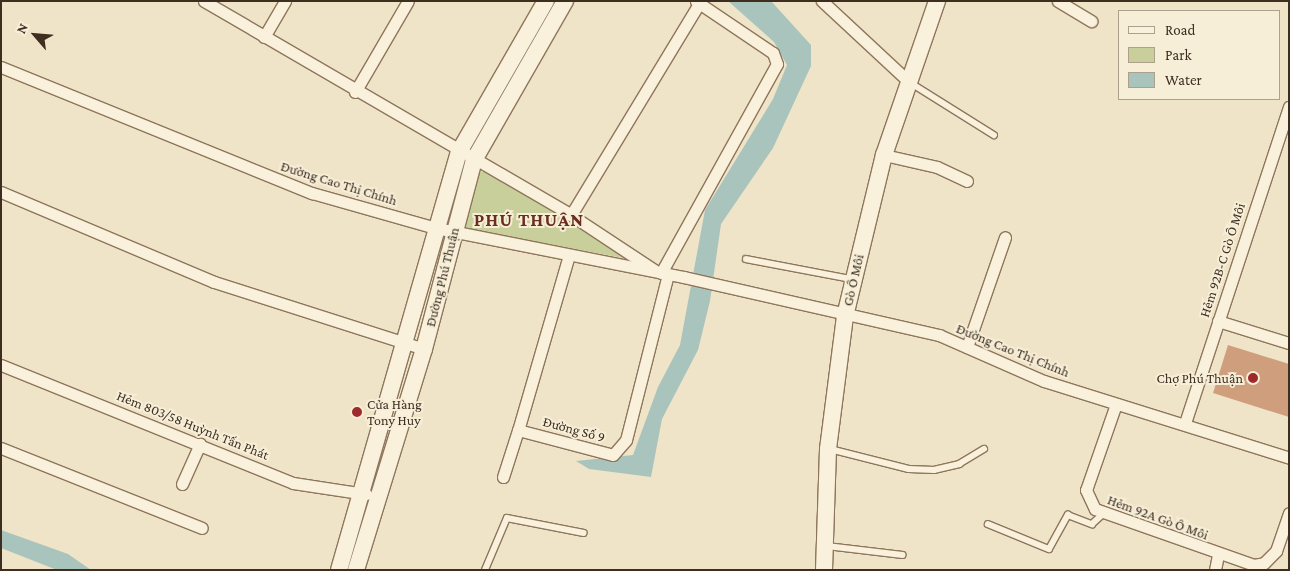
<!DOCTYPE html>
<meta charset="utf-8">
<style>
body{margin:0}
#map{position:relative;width:1290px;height:571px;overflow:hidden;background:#f0e4c8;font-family:"Crimson Pro",serif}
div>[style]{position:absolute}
.green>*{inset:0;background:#c9cf9b}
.water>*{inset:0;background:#a9c4bc}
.building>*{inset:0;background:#cf9f7d}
.roads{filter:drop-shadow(1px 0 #8d765c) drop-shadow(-1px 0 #8d765c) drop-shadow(0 1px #8d765c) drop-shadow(0 -1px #8d765c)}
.lane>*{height:5.5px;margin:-2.75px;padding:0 2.75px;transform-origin:2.75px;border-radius:2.75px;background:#faf1dc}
.street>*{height:11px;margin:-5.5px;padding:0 5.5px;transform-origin:5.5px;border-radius:5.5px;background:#faf1dc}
.secondary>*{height:16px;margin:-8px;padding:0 8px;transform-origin:8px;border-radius:8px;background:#faf1dc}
.dots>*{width:14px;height:14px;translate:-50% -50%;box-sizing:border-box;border:2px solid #f7eed8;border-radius:50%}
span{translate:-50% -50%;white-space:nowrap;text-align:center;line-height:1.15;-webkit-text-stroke:4px #f7eed8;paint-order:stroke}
.street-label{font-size:14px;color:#3d2e20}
.poi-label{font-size:14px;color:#3d2e20}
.right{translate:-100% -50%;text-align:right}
.left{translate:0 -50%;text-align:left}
.district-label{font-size:19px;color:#6b2e1e;font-weight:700;letter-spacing:1px}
.frame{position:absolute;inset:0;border:2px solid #3d2e20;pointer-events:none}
.legend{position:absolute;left:1118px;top:10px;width:162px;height:90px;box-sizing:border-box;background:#f7eed8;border:1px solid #ada18e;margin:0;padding:6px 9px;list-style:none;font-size:15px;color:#3d2e20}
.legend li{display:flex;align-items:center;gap:10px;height:25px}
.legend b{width:25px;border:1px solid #ada18e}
.north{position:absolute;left:10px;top:10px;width:50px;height:50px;-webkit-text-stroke:4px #f7eed8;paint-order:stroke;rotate:297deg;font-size:14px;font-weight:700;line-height:20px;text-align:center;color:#3d2e20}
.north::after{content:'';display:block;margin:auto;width:18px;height:22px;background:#3d2e20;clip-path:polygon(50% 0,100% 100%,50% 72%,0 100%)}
</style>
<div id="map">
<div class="green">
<i style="clip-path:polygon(475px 172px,485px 172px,608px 243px,623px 258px,465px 228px,460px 225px)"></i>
</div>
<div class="water">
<i style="clip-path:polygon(728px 1px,771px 1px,811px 45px,811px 66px,773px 148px,721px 224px,710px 301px,698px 350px,662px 419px,651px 477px,589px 469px,576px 461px,633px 455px,658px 387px,680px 345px,705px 210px,773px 99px,787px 65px,774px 42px)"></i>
<i style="clip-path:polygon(1px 530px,68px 554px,91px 570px,57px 570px,1px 548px)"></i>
</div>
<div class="building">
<i style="clip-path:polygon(1228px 345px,1289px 364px,1289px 417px,1213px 393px)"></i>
</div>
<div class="roads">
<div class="lane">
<i style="left:911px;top:83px;width:98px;rotate:32.1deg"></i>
<i style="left:746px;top:259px;width:107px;rotate:10.8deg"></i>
<i style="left:830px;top:449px;width:81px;rotate:14.2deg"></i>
<i style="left:909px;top:469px;width:25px;rotate:2deg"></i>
<i style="left:934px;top:470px;width:26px;rotate:-13deg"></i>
<i style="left:959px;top:464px;width:29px;rotate:-31deg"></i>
<i style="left:988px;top:524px;width:66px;rotate:22.3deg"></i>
<i style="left:1049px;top:549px;width:39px;rotate:-61deg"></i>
<i style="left:1068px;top:515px;width:26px;rotate:21deg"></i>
<i style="left:1092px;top:524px;width:15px;rotate:-42deg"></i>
<i style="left:827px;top:546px;width:76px;rotate:6.8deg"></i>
<i style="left:485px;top:570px;width:56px;rotate:-67.1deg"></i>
<i style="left:507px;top:518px;width:78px;rotate:11deg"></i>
</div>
<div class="street">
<i style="left:204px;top:1px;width:425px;rotate:30.2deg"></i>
<i style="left:571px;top:215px;width:100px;rotate:33.5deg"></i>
<i style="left:822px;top:1px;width:116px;rotate:42.9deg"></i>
<i style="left:1058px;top:1px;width:39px;rotate:31deg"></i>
<i style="left:264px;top:37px;width:42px;rotate:-59.7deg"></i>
<i style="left:1px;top:67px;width:336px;rotate:22.1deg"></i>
<i style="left:312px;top:193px;width:129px;rotate:15.8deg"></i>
<i style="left:436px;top:228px;width:253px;rotate:11.2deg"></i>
<i style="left:684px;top:277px;width:262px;rotate:12.8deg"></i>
<i style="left:939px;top:335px;width:115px;rotate:23.7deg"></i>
<i style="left:1044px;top:381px;width:257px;rotate:17.4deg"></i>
<i style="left:355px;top:92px;width:105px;rotate:-59.8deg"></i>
<i style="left:884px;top:155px;width:54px;rotate:12.8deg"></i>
<i style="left:937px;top:167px;width:33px;rotate:25deg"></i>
<i style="left:1px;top:192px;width:231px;rotate:22.9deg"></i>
<i style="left:214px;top:282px;width:220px;rotate:17.7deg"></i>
<i style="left:571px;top:215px;width:247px;rotate:-58.8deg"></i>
<i style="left:569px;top:255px;width:182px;rotate:106.2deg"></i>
<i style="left:518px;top:430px;width:98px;rotate:14.7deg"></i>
<i style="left:613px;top:455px;width:20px;rotate:-49deg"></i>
<i style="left:626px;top:440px;width:171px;rotate:-75.8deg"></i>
<i style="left:661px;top:273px;width:239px;rotate:-61deg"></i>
<i style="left:777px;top:64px;width:12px;rotate:-110deg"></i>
<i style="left:773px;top:53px;width:93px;rotate:-146deg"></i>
<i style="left:1218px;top:321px;width:74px;rotate:17.2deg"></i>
<i style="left:967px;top:347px;width:116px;rotate:-70.9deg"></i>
<i style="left:1px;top:365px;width:315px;rotate:22deg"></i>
<i style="left:293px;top:483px;width:74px;rotate:8.6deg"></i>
<i style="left:1116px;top:404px;width:91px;rotate:109.2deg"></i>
<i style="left:1086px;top:490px;width:21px;rotate:65deg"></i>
<i style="left:1095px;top:509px;width:169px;rotate:19.4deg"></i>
<i style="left:1254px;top:565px;width:10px;rotate:-11deg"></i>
<i style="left:1264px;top:563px;width:17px;rotate:-45deg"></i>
<i style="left:1276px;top:551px;width:40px;rotate:-71.1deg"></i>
<i style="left:1185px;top:423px;width:333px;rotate:-71.8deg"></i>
<i style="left:1px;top:448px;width:216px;rotate:21.7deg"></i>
<i style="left:503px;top:477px;width:49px;rotate:-72.3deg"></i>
<i style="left:182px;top:484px;width:44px;rotate:-65.8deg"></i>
<i style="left:1215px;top:570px;width:15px;rotate:-79deg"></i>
</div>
<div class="secondary">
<i style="left:339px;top:570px;width:435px;rotate:-74deg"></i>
<i style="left:459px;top:152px;width:174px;rotate:-60.1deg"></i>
<i style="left:356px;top:570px;width:231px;rotate:-72.9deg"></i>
<i style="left:424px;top:349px;width:196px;rotate:-75.2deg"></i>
<i style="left:474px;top:160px;width:183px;rotate:-60.2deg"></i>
<i style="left:824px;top:570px;width:121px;rotate:-88.1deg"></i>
<i style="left:828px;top:449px;width:134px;rotate:-82.7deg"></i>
<i style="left:845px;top:316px;width:166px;rotate:-76.4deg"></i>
<i style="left:884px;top:155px;width:163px;rotate:-71deg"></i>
</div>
</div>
<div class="dots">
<i style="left:1253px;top:378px;background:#9e2a2b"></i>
<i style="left:357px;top:412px;background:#9e2a2b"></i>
</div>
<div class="street-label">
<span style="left:339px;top:183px;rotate:17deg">Đường Cao Thị Chính</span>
<span style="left:1222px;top:260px;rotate:-72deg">Hẻm 92B-C Gò Ô Môi</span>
<span style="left:442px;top:277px;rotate:-76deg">Đường Phú Thuận</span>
<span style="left:853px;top:280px;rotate:-77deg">Gò Ô Môi</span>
<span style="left:1013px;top:350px;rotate:22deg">Đường Cao Thị Chính</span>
<span style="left:193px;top:425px;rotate:22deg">Hẻm 803/58 Huỳnh Tấn Phát</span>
<span style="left:574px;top:429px;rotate:15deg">Đường Số 9</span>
<span style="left:1158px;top:517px;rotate:20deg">Hẻm 92A Gò Ô Môi</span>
</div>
<div class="poi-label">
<span class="right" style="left:1243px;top:378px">Chợ Phú Thuận</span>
<span class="left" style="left:367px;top:412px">Cửa Hàng<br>Tony Huy</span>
</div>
<div class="district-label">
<span style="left:529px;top:220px">PHÚ THUẬN</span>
</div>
<div class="frame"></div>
<ul class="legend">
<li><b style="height:6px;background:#faf1dc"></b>Road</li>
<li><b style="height:14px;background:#c9cf9b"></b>Park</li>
<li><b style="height:14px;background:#a9c4bc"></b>Water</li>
</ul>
<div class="north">N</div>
</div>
